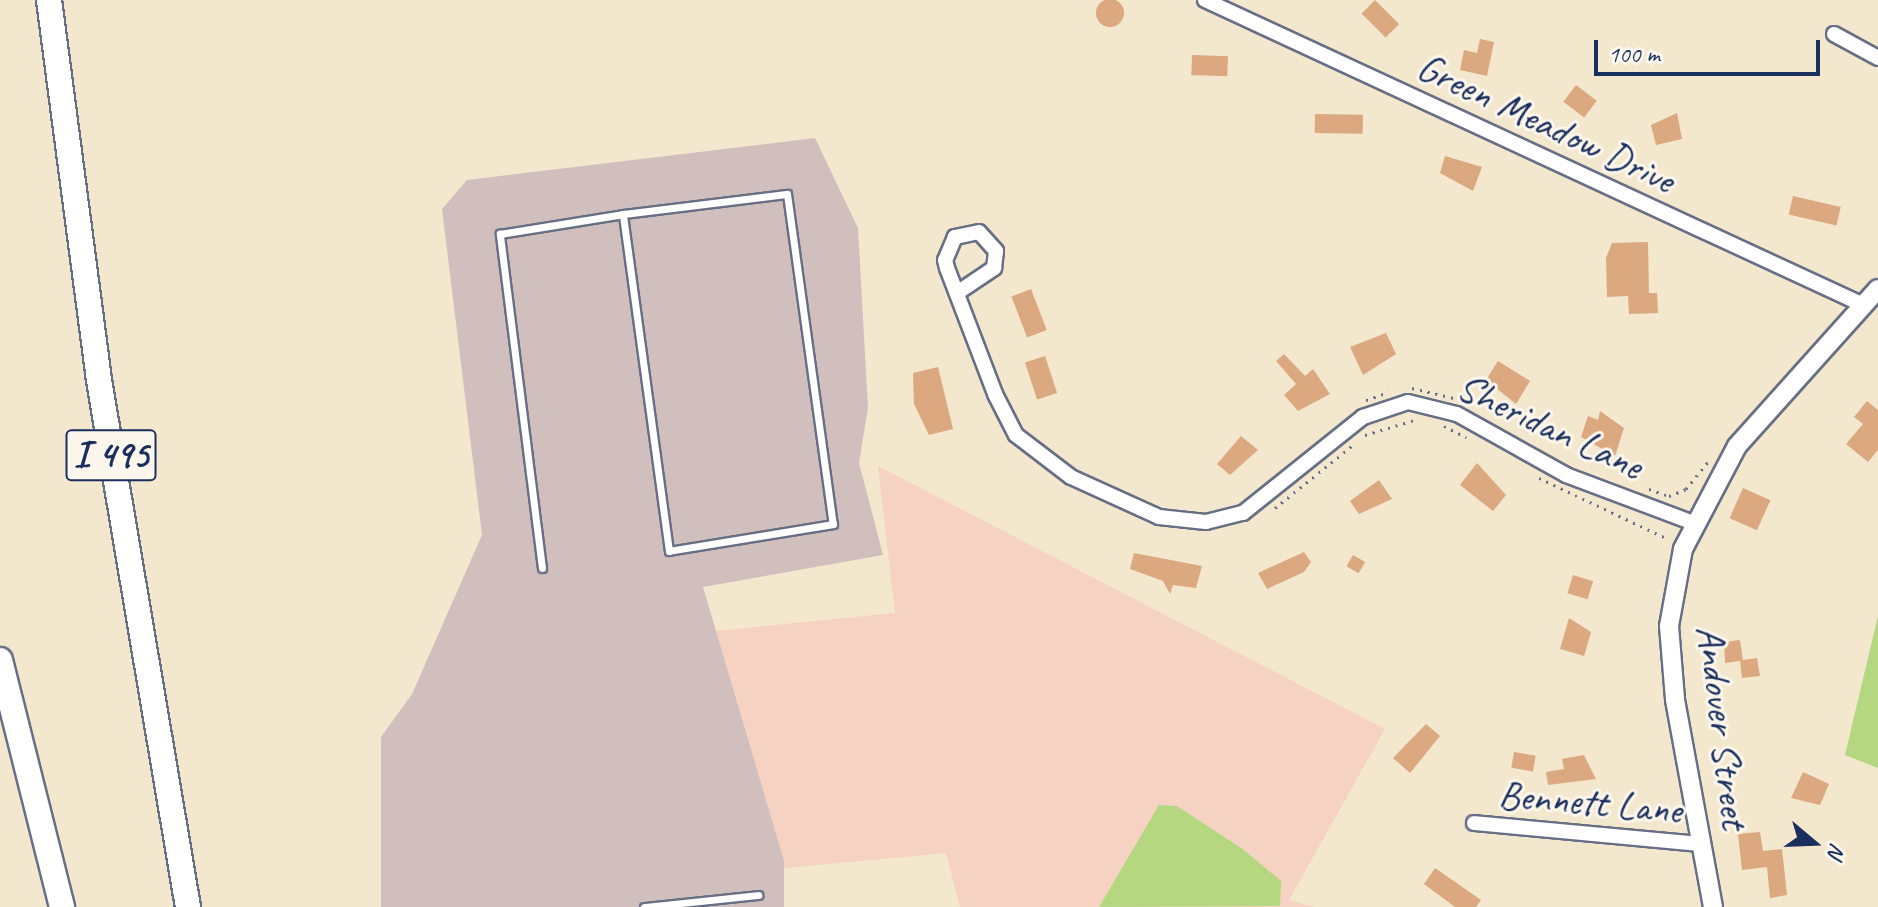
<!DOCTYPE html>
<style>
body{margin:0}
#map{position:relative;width:1878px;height:907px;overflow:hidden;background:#f3e7ce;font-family:Caveat,sans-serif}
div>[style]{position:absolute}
.built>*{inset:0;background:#f6d2c3}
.industrial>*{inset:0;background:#d1bfbd}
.green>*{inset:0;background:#b4d780}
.building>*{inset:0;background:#dba880;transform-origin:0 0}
.round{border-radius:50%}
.path>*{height:3px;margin-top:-1.5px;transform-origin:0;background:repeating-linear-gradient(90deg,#676f85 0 2px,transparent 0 8px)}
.roads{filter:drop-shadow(2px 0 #676f85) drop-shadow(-2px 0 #676f85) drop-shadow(0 2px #676f85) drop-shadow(0 -2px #676f85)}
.service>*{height:7px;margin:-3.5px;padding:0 3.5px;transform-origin:3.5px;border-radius:3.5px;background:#fff}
.minor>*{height:14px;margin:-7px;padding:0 7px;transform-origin:7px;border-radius:7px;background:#fff}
.secondary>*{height:18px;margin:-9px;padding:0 9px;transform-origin:9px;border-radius:9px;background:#fff}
.motorway>*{height:24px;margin:-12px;padding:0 12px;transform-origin:12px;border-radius:12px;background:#fff}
span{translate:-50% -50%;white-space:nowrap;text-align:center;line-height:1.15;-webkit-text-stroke:6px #fbf7ec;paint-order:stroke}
.shield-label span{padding:2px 6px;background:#fbf7ec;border:2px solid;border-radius:6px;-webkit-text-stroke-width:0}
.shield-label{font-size:38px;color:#1b2f5e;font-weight:700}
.street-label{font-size:40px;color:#1b2f5e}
.north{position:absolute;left:1774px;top:803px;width:80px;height:80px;-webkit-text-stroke:6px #fbf7ec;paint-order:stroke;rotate:109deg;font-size:22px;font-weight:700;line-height:32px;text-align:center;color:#1b2f5e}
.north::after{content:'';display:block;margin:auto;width:28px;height:36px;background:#1b2f5e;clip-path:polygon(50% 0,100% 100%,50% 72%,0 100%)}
.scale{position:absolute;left:1594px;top:40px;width:226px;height:36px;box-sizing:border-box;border:4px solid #1b2f5e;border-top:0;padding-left:10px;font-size:24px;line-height:28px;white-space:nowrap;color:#1b2f5e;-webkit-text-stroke:6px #fbf7ec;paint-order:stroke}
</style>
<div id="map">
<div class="built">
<i style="clip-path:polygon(878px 466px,1385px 729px,1289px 900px,1315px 907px,960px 907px,946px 853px,775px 869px,716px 631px,895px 613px)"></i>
</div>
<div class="industrial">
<i style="clip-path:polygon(815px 138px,858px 228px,868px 408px,859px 463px,883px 555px,703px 587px,784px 861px,784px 907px,381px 907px,381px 737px,412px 694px,482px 535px,442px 209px,467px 180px)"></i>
</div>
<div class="green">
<i style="clip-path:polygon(1878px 616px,1878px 768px,1845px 755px)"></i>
<i style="clip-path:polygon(1159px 805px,1177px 806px,1244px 850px,1281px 881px,1280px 906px,1099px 907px)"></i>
</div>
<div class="building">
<i class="round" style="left:1096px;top:-1px;width:28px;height:28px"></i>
<i style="left:1375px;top:0;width:34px;height:19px;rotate:45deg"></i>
<i style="clip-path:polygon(1480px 39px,1494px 42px,1487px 76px,1460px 70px,1464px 50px,1477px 53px)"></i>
<i style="left:1192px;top:55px;width:36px;height:20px;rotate:2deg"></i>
<i style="left:1576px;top:85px;width:26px;height:21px;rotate:37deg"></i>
<i style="clip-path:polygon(1677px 113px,1682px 139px,1656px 145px,1651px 125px)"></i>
<i style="left:1315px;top:114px;width:48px;height:19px;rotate:1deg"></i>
<i style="clip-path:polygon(1445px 156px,1482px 167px,1473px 191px,1440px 173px)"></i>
<i style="left:1793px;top:196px;width:49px;height:19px;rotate:13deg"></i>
<i style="clip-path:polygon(1648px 242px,1649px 293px,1657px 293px,1658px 313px,1629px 314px,1628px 296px,1607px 297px,1606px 258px,1612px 243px)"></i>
<i style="left:1031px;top:289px;width:44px;height:21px;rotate:69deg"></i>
<i style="clip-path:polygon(1386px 333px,1396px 354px,1363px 375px,1350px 347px)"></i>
<i style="clip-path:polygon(1284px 354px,1305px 376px,1313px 369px,1330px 394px,1298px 411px,1284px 395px,1296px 384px,1276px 361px)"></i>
<i style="left:1045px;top:356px;width:39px;height:21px;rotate:72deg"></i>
<i style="clip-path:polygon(1498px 361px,1530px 381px,1516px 404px,1486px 380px)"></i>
<i style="clip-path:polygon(938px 367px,953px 429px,929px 435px,914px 404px,913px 373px)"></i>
<i style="clip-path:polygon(1867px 401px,1878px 410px,1878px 450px,1868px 462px,1846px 444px,1863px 424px,1854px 417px)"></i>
<i style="clip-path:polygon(1600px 411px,1624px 428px,1615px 456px,1581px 437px,1588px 416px,1598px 420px)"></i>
<i style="clip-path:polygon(1241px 436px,1258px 450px,1230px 475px,1217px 464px)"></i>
<i style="clip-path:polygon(1477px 463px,1506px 495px,1493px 511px,1460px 485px)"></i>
<i style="clip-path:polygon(1379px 480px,1392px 499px,1359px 514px,1350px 501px)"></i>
<i style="left:1743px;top:488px;width:30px;height:33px;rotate:24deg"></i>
<i style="clip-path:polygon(1304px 552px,1311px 562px,1304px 572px,1267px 589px,1258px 573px)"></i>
<i style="clip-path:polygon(1134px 553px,1202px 566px,1196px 588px,1173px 585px,1170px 594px,1163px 581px,1130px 569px)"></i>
<i style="left:1353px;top:555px;width:14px;height:13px;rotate:30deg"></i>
<i style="left:1573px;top:575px;width:21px;height:19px;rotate:17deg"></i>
<i style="clip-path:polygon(1569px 618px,1591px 632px,1584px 656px,1560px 649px)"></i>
<i style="clip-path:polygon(1740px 640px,1743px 660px,1757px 658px,1760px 676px,1742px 678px,1740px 661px,1725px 663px,1724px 642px)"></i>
<i style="clip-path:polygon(1426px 724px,1440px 736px,1410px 773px,1393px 758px)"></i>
<i style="left:1514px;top:752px;width:22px;height:16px;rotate:10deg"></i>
<i style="clip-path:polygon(1584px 755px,1596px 779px,1548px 785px,1546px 772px,1564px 769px,1562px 759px)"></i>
<i style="clip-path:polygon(1803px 772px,1829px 784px,1820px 805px,1791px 798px)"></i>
<i style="clip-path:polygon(1760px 832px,1763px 851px,1782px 849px,1787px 895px,1770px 898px,1767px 867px,1742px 870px,1738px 834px)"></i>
<i style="clip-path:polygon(1435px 868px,1481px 900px,1476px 907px,1455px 907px,1424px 884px)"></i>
</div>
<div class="path">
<i style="left:1412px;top:388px;width:51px;rotate:13.5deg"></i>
<i style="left:1366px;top:400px;width:24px;rotate:-19deg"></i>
<i style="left:1444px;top:426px;width:25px;rotate:27deg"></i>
<i style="left:1365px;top:435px;width:51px;rotate:-17deg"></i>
<i style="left:1539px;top:478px;width:143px;rotate:25.3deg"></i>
<i style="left:1649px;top:489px;width:21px;rotate:19deg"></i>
<i style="left:1669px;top:496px;width:18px;rotate:-22deg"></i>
<i style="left:1686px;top:489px;width:36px;rotate:-51deg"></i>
<i style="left:1275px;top:508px;width:100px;rotate:-38.9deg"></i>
</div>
<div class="roads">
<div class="service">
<i style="left:787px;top:194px;width:333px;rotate:82.1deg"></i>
<i style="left:833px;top:524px;width:166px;rotate:170.7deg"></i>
<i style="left:669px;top:551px;width:340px;rotate:-97.8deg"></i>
<i style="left:623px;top:214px;width:165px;rotate:-7deg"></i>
<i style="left:542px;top:568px;width:337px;rotate:-97.2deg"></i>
<i style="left:500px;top:234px;width:125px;rotate:-9.2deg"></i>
<i style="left:644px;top:907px;width:115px;rotate:-6deg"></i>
</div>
<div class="minor">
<i style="left:1205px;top:0;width:723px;rotate:24.86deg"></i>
<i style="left:1834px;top:34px;width:50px;rotate:28.6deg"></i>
<i style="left:957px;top:293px;width:45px;rotate:-34deg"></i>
<i style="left:994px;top:268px;width:17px;rotate:-83deg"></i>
<i style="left:996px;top:251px;width:25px;rotate:-132deg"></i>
<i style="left:979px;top:232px;width:25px;rotate:168deg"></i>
<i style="left:955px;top:237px;width:25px;rotate:113deg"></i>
<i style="left:945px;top:260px;width:8px;rotate:76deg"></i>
<i style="left:947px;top:268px;width:135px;rotate:69.1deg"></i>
<i style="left:995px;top:394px;width:46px;rotate:62.9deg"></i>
<i style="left:1016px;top:435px;width:69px;rotate:37.4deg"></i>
<i style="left:1071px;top:477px;width:97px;rotate:24.4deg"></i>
<i style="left:1159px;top:517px;width:47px;rotate:6.1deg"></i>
<i style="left:1206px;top:522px;width:38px;rotate:-14deg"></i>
<i style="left:1243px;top:513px;width:154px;rotate:-38.7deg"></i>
<i style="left:1363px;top:417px;width:47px;rotate:-18.4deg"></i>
<i style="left:1408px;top:402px;width:50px;rotate:13.8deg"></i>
<i style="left:1457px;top:414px;width:125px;rotate:29.2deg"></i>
<i style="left:1566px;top:475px;width:137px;rotate:20.6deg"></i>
<i style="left:1474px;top:823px;width:228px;rotate:5.3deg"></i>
</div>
<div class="secondary">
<i style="left:1713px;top:907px;width:211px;rotate:-100.4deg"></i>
<i style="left:1675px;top:699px;width:73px;rotate:-94.7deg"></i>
<i style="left:1669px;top:626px;width:78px;rotate:-79.7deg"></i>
<i style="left:1683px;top:549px;width:116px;rotate:-62.3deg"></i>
<i style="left:1737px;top:446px;width:211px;rotate:-48.1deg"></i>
</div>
<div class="motorway">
<i style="left:49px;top:0;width:377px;rotate:82.5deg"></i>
<i style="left:98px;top:374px;width:541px;rotate:80.42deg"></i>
<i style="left:0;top:660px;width:255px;rotate:75.9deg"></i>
</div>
</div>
<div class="shield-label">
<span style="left:111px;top:455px">I 495</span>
</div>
<div class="street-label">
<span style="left:1546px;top:123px;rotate:25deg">Green Meadow Drive</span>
<span style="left:1550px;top:426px;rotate:25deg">Sheridan Lane</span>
<span style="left:1723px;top:727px;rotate:83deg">Andover Street</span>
<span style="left:1590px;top:802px;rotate:5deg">Bennett Lane</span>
</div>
<div class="north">N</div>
<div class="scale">100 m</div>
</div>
